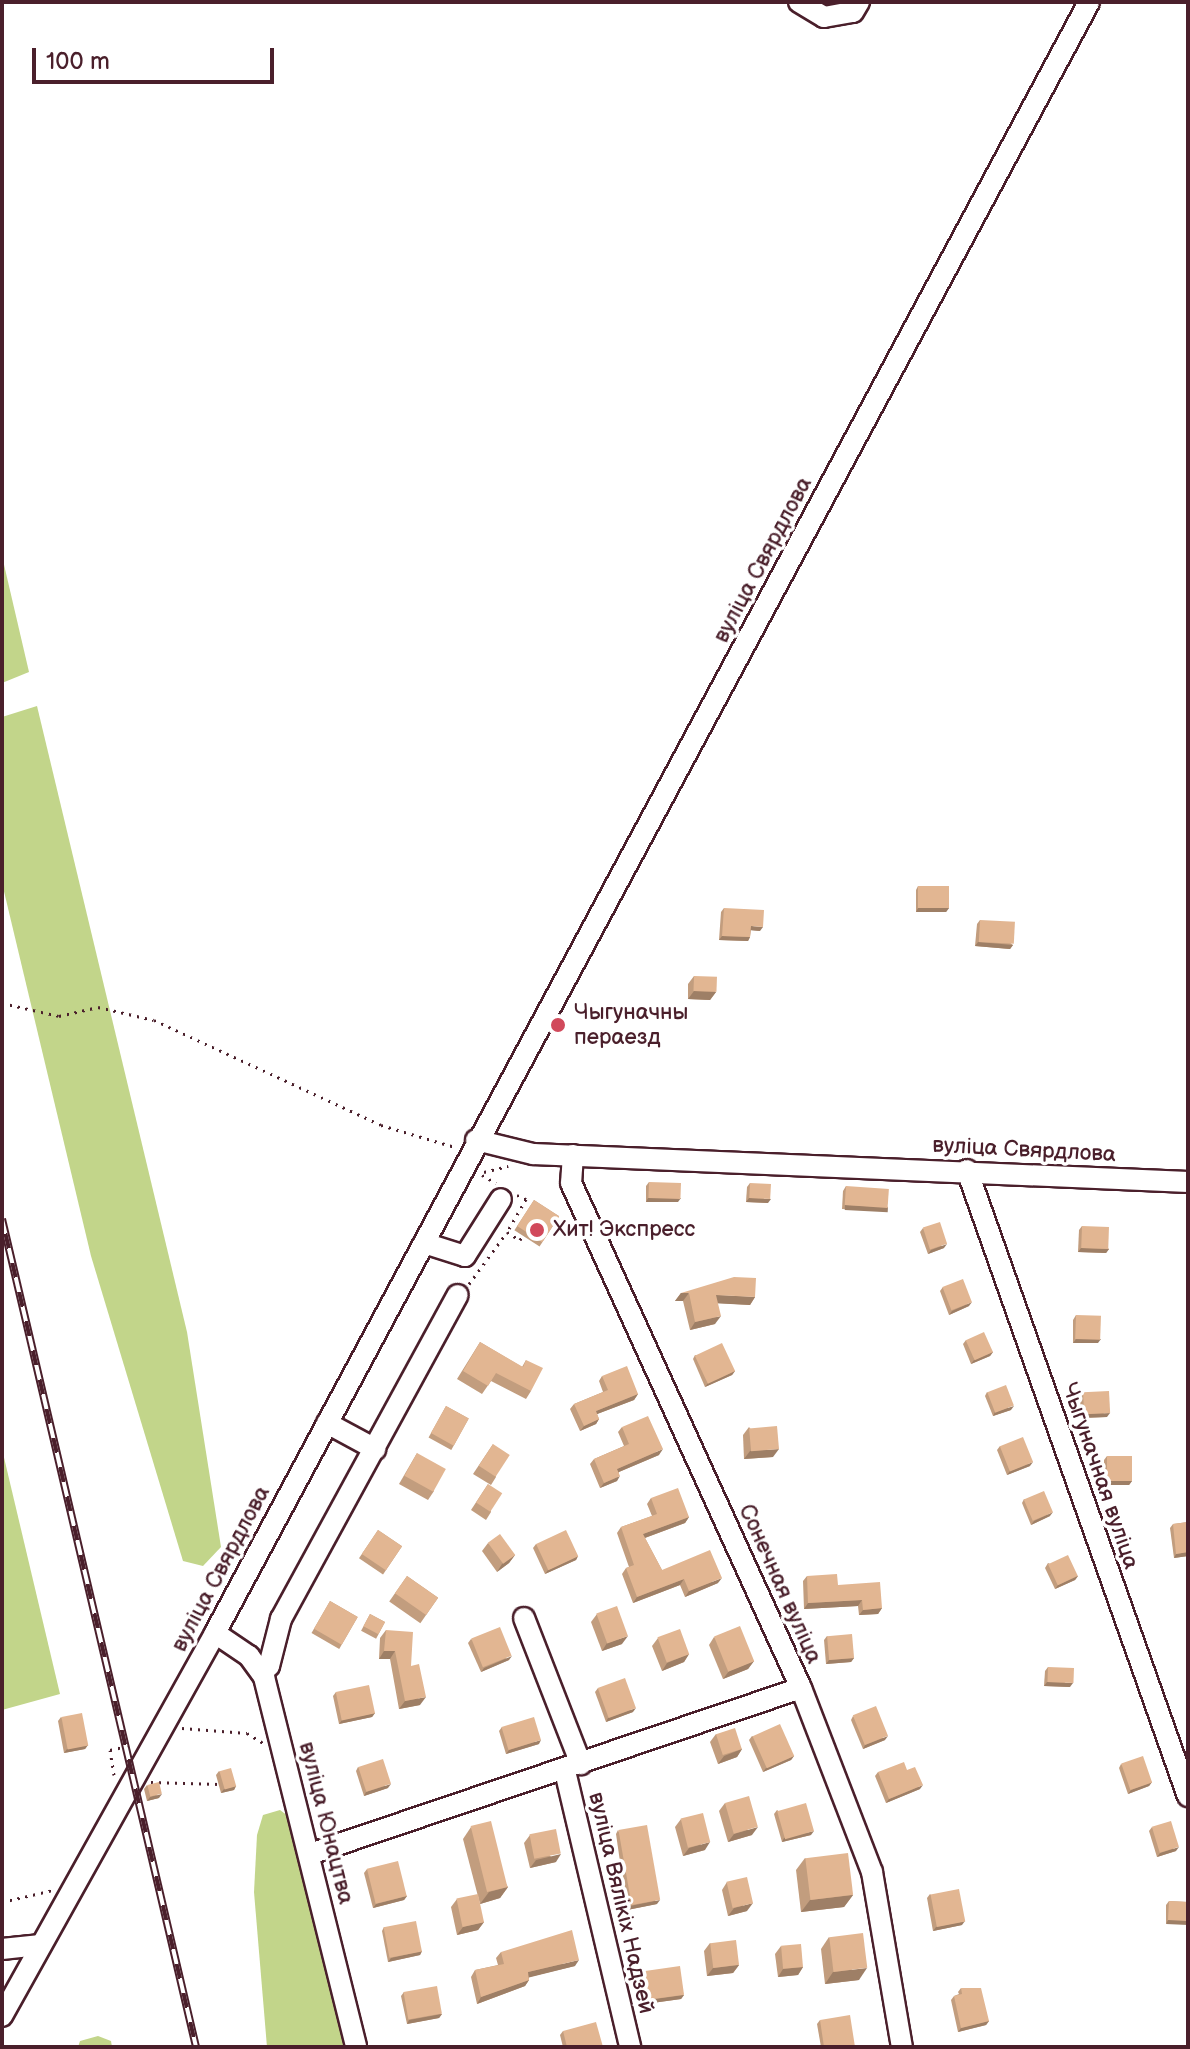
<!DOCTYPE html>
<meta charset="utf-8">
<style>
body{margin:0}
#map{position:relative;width:1190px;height:2049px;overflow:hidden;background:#fff;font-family:"Balsamiq Sans",sans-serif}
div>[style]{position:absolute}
.green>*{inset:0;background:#c2d58a}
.path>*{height:3px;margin-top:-1.5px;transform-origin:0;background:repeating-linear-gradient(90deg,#4a1f2b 0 2px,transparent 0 8px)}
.roads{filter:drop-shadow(2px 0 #4a1f2b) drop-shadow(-2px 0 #4a1f2b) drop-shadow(0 2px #4a1f2b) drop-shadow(0 -2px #4a1f2b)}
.minor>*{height:20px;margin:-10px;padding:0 10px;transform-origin:10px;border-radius:10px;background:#fff}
.rail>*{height:8px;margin-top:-4px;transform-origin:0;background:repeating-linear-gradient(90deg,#fff 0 15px,#4a1f2b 0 30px);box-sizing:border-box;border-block:2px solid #4a1f2b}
.wall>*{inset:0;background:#c29d7e;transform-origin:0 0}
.shaded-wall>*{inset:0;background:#9e7f66;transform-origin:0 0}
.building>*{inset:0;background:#e2b692;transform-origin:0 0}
.dots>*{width:22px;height:22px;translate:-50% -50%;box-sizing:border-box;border:4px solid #fff;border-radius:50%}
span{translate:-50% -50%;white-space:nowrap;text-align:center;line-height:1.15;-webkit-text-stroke:7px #fff;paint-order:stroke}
.street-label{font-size:22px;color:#4a1f2b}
.poi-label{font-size:22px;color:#4a1f2b}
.left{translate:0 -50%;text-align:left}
.frame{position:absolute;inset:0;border:4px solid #4a1f2b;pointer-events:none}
.scale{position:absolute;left:32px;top:48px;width:242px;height:36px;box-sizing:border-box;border:4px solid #4a1f2b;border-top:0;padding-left:10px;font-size:24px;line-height:28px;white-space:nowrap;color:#4a1f2b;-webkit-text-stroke:6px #fff;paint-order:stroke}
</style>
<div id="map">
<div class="green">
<i style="clip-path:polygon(2px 556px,29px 672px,2px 683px)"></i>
<i style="clip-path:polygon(37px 706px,187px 1332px,221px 1547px,203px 1566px,183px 1561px,91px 1256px,2px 883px,2px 717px)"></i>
<i style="clip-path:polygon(2px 1449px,60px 1694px,2px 1710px)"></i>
<i style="clip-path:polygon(280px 1810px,292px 1819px,344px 2047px,267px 2047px,254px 1892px,257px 1835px,263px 1815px)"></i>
<i style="clip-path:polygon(98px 2036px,111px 2041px,112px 2047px,78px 2047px,80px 2041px)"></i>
</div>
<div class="path">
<i style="left:2px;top:1003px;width:58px;rotate:12.8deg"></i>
<i style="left:59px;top:1016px;width:40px;rotate:-13deg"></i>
<i style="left:98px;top:1007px;width:57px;rotate:13.1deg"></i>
<i style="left:154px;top:1020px;width:250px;rotate:24.8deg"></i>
<i style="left:381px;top:1125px;width:77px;rotate:16.6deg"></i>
<i style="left:484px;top:1172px;width:25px;rotate:-14deg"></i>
<i style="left:482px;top:1175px;width:16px;rotate:30deg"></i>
<i style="left:517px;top:1195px;width:10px;rotate:24deg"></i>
<i style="left:526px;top:1199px;width:38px;rotate:120deg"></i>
<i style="left:507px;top:1232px;width:15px;rotate:32deg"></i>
<i style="left:520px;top:1240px;width:6px;rotate:-59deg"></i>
<i style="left:469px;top:1284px;width:64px;rotate:-53.8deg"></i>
<i style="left:182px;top:1728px;width:65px;rotate:4.4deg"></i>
<i style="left:247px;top:1733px;width:19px;rotate:32deg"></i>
<i style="left:114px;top:1775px;width:25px;rotate:-99deg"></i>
<i style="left:110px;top:1750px;width:23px;rotate:-13deg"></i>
<i style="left:151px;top:1782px;width:68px;rotate:1.7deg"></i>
<i style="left:2px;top:1902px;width:52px;rotate:-13.2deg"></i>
</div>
<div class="roads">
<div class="minor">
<i style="left:799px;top:2px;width:29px;rotate:31deg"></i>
<i style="left:824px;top:17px;width:29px;rotate:-10deg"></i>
<i style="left:853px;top:12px;width:12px;rotate:-59deg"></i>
<i style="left:476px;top:1140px;width:59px;rotate:13.8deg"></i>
<i style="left:533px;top:1154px;width:656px;rotate:2.45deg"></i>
<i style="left:573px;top:1155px;width:28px;rotate:94deg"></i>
<i style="left:571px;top:1183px;width:555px;rotate:65.51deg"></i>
<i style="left:801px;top:1688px;width:197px;rotate:68.9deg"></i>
<i style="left:872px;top:1872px;width:178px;rotate:80.3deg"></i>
<i style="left:967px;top:1170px;width:664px;rotate:70.56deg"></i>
<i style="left:424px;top:1243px;width:43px;rotate:17.6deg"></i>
<i style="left:465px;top:1256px;width:67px;rotate:-57.7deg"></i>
<i style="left:327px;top:1423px;width:55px;rotate:28.4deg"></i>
<i style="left:524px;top:1618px;width:157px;rotate:68.7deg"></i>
<i style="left:215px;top:1633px;width:41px;rotate:34.1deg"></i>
<i style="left:249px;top:1656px;width:26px;rotate:54deg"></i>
<i style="left:264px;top:1677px;width:381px;rotate:76deg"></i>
<i style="left:261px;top:1672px;width:10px;rotate:-37deg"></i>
<i style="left:269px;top:1666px;width:49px;rotate:-75.7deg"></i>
<i style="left:281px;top:1619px;width:369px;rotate:-61.4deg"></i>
<i style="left:565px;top:1771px;width:284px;rotate:76.7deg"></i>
<i style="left:310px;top:1854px;width:518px;rotate:-18.68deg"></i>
<i style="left:2px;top:1949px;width:39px;rotate:-6deg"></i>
<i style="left:2px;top:2016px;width:438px;rotate:-60.9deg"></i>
<i style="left:215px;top:1633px;width:1850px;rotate:-61.81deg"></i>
</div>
</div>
<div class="rail">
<i style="left:2px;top:1219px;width:850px;rotate:76.81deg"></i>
</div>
<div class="wall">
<i style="clip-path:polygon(918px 886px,949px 908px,946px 912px,916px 912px,916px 890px)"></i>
<i style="clip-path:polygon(724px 908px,760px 931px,751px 930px,750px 937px,748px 941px,719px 940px,721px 912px)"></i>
<i style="clip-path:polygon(980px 920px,1013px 945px,1010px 949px,975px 946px,977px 924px)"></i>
<i style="clip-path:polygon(694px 976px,716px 992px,710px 1000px,688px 999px,688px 984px)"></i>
<i style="clip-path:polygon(649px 1182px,678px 1202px,646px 1202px,646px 1186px)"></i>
<i style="clip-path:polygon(750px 1183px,768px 1203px,746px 1202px,747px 1187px)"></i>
<i style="clip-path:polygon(846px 1186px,888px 1207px,885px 1211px,842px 1209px,843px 1191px)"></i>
<i style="left:534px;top:1200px;width:30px;height:36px;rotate:33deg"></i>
<i style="clip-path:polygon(1082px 1226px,1109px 1249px,1106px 1253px,1078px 1252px,1079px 1230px)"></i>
<i style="clip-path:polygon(923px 1228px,944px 1248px,928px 1254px,920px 1232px)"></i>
<i style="clip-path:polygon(943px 1287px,969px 1306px,949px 1315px,940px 1291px)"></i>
<i style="clip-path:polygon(681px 1293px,755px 1297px,750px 1305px,718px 1303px,715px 1324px,690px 1330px,683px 1301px,675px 1301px)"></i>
<i style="clip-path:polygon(1076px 1315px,1098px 1343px,1073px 1343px,1073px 1320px)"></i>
<i style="clip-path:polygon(966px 1340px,993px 1352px,990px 1356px,971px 1364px,963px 1344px)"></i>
<i style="clip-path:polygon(480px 1342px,522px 1367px,526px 1360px,531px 1391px,526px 1399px,491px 1381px,482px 1394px,457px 1379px)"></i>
<i style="clip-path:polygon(695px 1355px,735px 1371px,732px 1375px,705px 1387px,693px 1359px)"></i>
<i style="clip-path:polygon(602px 1376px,638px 1394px,634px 1400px,597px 1414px,599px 1419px,596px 1424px,580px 1431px,570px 1409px,574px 1404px,603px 1392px,599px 1381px)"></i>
<i style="clip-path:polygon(987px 1392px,1011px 1410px,993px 1416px,985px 1396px)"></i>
<i style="clip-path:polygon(1083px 1392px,1107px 1417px,1081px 1418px,1080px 1396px)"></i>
<i style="left:446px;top:1406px;width:26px;height:36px;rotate:29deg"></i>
<i style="clip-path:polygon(622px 1427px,659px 1455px,619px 1472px,617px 1481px,600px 1488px,590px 1464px,594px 1459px,624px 1446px,618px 1432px)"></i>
<i style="clip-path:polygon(749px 1427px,773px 1457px,744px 1459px,743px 1435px)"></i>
<i style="clip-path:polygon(493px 1444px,496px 1477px,491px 1485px,473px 1474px)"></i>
<i style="clip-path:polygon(1000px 1446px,1030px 1466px,1007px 1475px,997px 1450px)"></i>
<i style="clip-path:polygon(417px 1453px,434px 1491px,428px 1500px,399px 1484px)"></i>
<i style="clip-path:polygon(1107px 1456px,1132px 1481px,1129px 1485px,1104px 1485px,1104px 1460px)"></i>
<i style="clip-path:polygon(488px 1484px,491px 1512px,486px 1520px,471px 1510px)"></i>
<i style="clip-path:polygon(651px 1498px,689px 1517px,685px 1523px,645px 1538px,662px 1570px,718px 1583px,685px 1597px,680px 1585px,633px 1603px,622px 1574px,626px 1568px,629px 1567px,617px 1533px,621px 1527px,652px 1516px,647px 1504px)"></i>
<i style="clip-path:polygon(1024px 1499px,1050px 1516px,1031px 1525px,1022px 1503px)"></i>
<i style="clip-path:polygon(1188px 1522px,1188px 1556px,1174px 1558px,1170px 1528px,1173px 1524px)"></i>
<i style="left:378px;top:1530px;width:29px;height:34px;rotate:34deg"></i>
<i style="clip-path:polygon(488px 1543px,515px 1555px,509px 1563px,497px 1572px,482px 1551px)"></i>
<i style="clip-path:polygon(536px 1544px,578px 1556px,576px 1560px,545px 1574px,533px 1548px)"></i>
<i style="clip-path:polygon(1048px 1563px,1078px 1576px,1075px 1580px,1055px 1589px,1045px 1568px)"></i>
<i style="left:407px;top:1576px;width:38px;height:31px;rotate:35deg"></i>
<i style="clip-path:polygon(807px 1576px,838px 1585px,882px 1608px,878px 1614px,859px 1615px,858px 1606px,804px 1609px,803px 1581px)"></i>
<i style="left:330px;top:1601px;width:32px;height:37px;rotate:30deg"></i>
<i style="left:370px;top:1614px;width:17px;height:19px;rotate:28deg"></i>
<i style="clip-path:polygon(597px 1614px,622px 1644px,602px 1651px,591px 1622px)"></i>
<i style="clip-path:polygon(386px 1630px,411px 1666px,420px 1705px,399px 1709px,390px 1659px,379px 1659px,380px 1638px)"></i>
<i style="clip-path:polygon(827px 1636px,854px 1658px,851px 1662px,826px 1664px,824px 1640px)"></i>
<i style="clip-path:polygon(714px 1637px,754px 1661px,748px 1669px,723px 1679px,709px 1645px)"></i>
<i style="clip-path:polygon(658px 1638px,689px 1654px,684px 1662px,662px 1671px,652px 1646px)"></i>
<i style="clip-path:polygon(471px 1639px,509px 1660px,481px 1672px,468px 1643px)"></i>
<i style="clip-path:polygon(1048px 1667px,1070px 1687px,1044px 1686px,1045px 1671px)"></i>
<i style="clip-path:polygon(598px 1688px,633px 1712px,606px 1722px,595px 1692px)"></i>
<i style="clip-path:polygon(336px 1692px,375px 1713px,372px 1717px,339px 1724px,333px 1696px)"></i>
<i style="clip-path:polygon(853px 1716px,885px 1740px,863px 1749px,851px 1720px)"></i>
<i style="clip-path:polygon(61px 1717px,88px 1745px,85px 1749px,64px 1753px,58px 1721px)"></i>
<i style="clip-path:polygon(502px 1727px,539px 1744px,506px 1754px,499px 1731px)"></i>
<i style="clip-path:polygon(716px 1734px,742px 1749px,737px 1757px,718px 1764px,710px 1742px)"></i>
<i style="clip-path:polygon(752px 1736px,794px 1756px,791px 1760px,763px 1772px,749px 1740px)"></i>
<i style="clip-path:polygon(1121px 1764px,1152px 1782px,1149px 1786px,1128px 1794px,1119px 1768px)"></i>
<i style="clip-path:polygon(358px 1767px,388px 1788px,364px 1796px,356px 1771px)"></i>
<i style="clip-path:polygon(907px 1770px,920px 1789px,886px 1803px,875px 1776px,878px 1772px)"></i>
<i style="clip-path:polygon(219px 1771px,236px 1786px,234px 1790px,221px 1793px,216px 1775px)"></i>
<i style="clip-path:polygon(147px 1785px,159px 1798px,147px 1801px,144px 1789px)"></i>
<i style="clip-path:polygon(725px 1803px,752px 1835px,728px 1842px,719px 1811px)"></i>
<i style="clip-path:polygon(777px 1810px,811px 1835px,782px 1842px,774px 1814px)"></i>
<i style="clip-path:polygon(681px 1819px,705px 1850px,683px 1856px,675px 1827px)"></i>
<i style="clip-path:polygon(471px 1827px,508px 1887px,500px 1898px,480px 1904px,463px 1839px)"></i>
<i style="clip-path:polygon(1152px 1827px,1176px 1851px,1157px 1857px,1149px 1831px)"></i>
<i style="clip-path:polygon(618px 1830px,657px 1904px,627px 1910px,616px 1834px)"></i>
<i style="clip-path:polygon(530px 1835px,556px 1862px,530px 1868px,524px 1843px)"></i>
<i style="clip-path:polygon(805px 1858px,853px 1895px,844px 1907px,801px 1912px,796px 1870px)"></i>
<i style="clip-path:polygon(367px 1869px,407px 1896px,404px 1900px,373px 1908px,364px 1873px)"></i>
<i style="clip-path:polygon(727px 1882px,747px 1911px,728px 1916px,722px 1890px)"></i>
<i style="clip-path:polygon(930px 1894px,962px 1925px,933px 1931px,927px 1898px)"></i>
<i style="clip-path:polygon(457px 1899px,484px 1922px,478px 1930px,457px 1935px,451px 1907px)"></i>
<i style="clip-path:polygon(1169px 1901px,1188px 1902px,1166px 1924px,1166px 1905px)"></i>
<i style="clip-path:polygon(384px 1927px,422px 1951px,420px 1955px,388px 1962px,382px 1931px)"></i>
<i style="clip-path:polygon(829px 1937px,859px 1980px,825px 1984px,821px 1949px)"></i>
<i style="clip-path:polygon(710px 1943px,739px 1965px,733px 1973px,707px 1976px,704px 1951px)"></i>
<i style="clip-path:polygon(781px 1946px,803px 1967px,798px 1975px,778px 1977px,775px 1954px)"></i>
<i style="clip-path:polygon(501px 1952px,575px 1966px,529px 1977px,529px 1980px,525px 1986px,477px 2004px,471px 1977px,475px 1970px,498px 1965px,496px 1958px)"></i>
<i style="clip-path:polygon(643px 1971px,684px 1995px,681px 1999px,645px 2004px,641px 1975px)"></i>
<i style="clip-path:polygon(961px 1988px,989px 2021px,986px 2025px,958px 2032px,951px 2000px,954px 1996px,959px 1994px,958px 1992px)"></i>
<i style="clip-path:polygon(404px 1992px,442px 2014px,439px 2018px,407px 2024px,401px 1996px)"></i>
<i style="clip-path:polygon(820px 2020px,855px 2047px,821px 2047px,817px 2024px)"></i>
<i style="clip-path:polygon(563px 2031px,603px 2047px,563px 2047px,560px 2035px)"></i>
</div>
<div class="shaded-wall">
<i style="clip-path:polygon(918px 908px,949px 908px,946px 912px,916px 912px)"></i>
<i style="clip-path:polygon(751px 926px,763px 927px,760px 931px,748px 930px)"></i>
<i style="clip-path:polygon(722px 936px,750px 937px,748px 941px,719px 940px)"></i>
<i style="clip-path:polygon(978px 942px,1013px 945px,1010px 949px,975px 946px)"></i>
<i style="clip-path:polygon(694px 991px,716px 992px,710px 1000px,688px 999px)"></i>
<i style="clip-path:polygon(648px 1198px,681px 1198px,678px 1202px,646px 1202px)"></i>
<i style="clip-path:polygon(749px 1198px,771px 1199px,768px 1203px,746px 1202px)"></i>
<i style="left:845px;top:1205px;width:43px;height:5px;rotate:3deg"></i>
<i style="clip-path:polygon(947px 1244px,944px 1248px,928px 1254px,931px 1250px)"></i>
<i style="clip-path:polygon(1081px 1248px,1109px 1249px,1106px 1253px,1078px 1252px)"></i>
<i style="clip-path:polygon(681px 1293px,689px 1293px,683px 1301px,675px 1301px)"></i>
<i style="clip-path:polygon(716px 1295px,755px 1297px,750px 1305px,711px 1303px)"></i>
<i style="clip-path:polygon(972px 1302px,969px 1306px,949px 1315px,952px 1311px)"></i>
<i style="clip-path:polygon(721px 1316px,715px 1324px,690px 1330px,695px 1322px)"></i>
<i style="clip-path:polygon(1076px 1339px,1101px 1339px,1098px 1343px,1073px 1343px)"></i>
<i style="clip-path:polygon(993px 1352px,990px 1356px,971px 1364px,974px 1360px)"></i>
<i style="clip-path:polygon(735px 1371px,732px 1375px,705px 1387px,708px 1383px)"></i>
<i style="clip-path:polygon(638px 1394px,634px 1400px,592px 1416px,596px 1411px)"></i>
<i style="clip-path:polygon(1014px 1406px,1011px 1410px,993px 1416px,995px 1412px)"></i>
<i style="clip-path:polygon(1110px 1413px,1107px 1417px,1081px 1418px,1084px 1414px)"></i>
<i style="clip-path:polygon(599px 1419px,596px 1424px,580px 1431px,584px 1426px)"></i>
<i style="clip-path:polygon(663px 1449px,659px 1455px,614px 1474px,617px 1469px)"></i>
<i style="clip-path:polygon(779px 1449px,773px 1457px,744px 1459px,750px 1451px)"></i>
<i style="clip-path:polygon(1033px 1462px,1030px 1466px,1007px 1475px,1010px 1471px)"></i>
<i style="clip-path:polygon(620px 1476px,617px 1481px,600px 1488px,604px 1483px)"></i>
<i style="clip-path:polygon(1107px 1481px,1132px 1481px,1129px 1485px,1104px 1485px)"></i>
<i style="clip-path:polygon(1053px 1512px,1050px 1516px,1031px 1525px,1034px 1521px)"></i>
<i style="clip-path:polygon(689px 1517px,685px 1523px,639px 1540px,643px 1534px)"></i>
<i style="clip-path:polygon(1188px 1552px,1188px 1556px,1174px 1558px,1176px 1554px)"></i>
<i style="clip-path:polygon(515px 1555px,509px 1563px,497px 1572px,502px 1564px)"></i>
<i style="clip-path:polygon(578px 1556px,576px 1560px,545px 1574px,548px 1570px)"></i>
<i style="clip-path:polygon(1078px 1576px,1075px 1580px,1055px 1589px,1058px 1585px)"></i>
<i style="clip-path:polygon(722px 1578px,718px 1583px,685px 1597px,689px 1591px)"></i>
<i style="clip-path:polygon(684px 1579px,680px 1585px,633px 1603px,637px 1597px)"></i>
<i style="clip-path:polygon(862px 1600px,858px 1606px,804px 1609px,808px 1603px)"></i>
<i style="clip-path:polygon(882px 1608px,878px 1614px,859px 1615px,863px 1610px)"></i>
<i style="clip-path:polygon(628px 1636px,622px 1644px,602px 1651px,607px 1643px)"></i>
<i style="clip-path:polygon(384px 1651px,395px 1651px,390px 1659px,379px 1659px)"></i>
<i style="clip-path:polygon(689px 1654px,684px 1662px,662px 1671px,667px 1663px)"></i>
<i style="clip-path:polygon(512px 1656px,509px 1660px,481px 1672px,484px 1668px)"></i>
<i style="clip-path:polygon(854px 1658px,851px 1662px,826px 1664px,829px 1660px)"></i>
<i style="clip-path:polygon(754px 1661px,748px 1669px,723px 1679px,729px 1671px)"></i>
<i style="clip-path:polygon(1047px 1682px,1073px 1683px,1070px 1687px,1044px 1686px)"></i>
<i style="clip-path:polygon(426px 1697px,420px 1705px,399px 1709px,405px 1701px)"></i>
<i style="clip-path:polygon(636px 1708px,633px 1712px,606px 1722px,608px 1718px)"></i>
<i style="clip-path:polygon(375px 1713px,372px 1717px,339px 1724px,342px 1720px)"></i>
<i style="clip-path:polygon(888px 1736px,885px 1740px,863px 1749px,865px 1745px)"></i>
<i style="clip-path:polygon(541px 1740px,539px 1744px,506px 1754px,509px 1750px)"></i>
<i style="clip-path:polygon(88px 1745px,85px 1749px,64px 1753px,67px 1749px)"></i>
<i style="clip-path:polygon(742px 1749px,737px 1757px,718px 1764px,724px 1756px)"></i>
<i style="clip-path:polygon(794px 1756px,791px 1760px,763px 1772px,766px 1768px)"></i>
<i style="clip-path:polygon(1152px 1782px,1149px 1786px,1128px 1794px,1131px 1790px)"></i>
<i style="clip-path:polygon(391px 1784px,388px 1788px,364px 1796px,366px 1792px)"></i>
<i style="clip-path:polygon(923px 1785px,920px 1789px,886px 1803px,889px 1799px)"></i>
<i style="clip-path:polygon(236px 1786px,234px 1790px,221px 1793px,224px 1789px)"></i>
<i style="clip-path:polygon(162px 1794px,159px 1798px,147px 1801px,150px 1797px)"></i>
<i style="clip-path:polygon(758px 1827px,752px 1835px,728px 1842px,734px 1834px)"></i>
<i style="clip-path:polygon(814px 1831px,811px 1835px,782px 1842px,784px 1838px)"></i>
<i style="clip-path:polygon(710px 1842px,705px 1850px,683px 1856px,689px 1848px)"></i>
<i style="clip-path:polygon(1179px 1847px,1176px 1851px,1157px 1857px,1160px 1853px)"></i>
<i style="clip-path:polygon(561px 1854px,556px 1862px,530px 1868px,536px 1860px)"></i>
<i style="clip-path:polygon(508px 1887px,500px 1898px,480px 1904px,489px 1892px)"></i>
<i style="clip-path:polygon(853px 1895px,844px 1907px,801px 1912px,810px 1900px)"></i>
<i style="clip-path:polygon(407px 1896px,404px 1900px,373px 1908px,376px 1904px)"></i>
<i style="clip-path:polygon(660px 1900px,657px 1904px,627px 1910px,630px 1906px)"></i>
<i style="clip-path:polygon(753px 1903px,747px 1911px,728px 1916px,734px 1908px)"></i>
<i style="clip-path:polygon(1168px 1920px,1188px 1920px,1188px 1925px,1166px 1924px)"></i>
<i style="clip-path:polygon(965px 1921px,962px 1925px,933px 1931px,936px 1927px)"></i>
<i style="clip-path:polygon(484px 1922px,478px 1930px,457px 1935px,463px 1927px)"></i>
<i style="clip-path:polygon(422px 1951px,420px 1955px,388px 1962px,391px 1958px)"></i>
<i style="clip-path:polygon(579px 1960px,575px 1966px,523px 1979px,528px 1972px)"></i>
<i style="clip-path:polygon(739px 1965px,733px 1973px,707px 1976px,713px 1968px)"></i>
<i style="clip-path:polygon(803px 1967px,798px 1975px,778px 1977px,783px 1969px)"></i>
<i style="clip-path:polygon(867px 1968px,859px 1980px,825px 1984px,833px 1972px)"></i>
<i style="clip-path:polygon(529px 1980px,525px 1986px,477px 2004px,481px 1997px)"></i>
<i style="clip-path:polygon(684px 1995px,681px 1999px,645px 2004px,648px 2000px)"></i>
<i style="clip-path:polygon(442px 2014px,439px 2018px,407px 2024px,409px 2020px)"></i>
<i style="clip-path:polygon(989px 2021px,986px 2025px,958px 2032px,961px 2028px)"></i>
</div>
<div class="building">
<i style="left:918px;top:886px;width:31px;height:22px"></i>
<i style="clip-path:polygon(724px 908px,764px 910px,763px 927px,751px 926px,750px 937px,722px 936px)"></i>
<i style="left:980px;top:920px;width:35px;height:22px;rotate:3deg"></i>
<i style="left:694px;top:976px;width:23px;height:15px;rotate:2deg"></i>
<i style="left:649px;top:1182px;width:32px;height:16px;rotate:2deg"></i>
<i style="left:750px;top:1183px;width:21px;height:15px;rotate:3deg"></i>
<i style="left:846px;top:1186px;width:43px;height:19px;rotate:4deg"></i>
<i style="left:534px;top:1200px;width:30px;height:31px;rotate:33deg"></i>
<i style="left:940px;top:1222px;width:23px;height:18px;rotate:72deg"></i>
<i style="left:1082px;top:1226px;width:27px;height:22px;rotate:2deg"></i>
<i style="clip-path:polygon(734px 1277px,756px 1278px,755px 1297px,716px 1295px,721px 1316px,695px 1322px,689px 1293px,681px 1293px)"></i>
<i style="left:963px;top:1279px;width:25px;height:22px;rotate:69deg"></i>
<i style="left:1076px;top:1315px;width:25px;height:24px;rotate:2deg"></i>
<i style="left:984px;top:1332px;width:22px;height:20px;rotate:66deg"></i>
<i style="clip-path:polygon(480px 1342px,523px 1367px,526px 1360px,543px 1368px,531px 1391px,496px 1373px,488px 1386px,463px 1371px)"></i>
<i style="left:722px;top:1343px;width:31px;height:30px;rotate:65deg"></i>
<i style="clip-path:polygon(627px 1366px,638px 1394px,596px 1411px,599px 1419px,584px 1426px,574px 1404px,608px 1390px,602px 1376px)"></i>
<i style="left:1006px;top:1385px;width:22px;height:20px;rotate:69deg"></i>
<i style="left:1109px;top:1391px;width:22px;height:26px;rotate:87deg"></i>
<i style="left:446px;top:1406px;width:26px;height:31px;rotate:29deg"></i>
<i style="clip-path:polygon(648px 1416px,663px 1449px,617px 1469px,620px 1476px,604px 1483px,594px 1459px,629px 1444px,622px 1427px)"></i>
<i style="left:777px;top:1426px;width:23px;height:28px;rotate:85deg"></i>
<i style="left:1023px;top:1437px;width:27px;height:25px;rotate:68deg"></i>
<i style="left:493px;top:1444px;width:20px;height:26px;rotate:33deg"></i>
<i style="left:417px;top:1453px;width:33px;height:26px;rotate:29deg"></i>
<i style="left:1107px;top:1456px;width:25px;height:25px"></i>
<i style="left:488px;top:1484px;width:17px;height:22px;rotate:33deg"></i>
<i style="clip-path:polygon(678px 1488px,689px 1517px,643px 1534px,662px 1570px,710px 1550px,722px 1578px,689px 1591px,684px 1579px,637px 1597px,626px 1568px,634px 1565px,621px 1527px,657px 1514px,651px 1498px)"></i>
<i style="left:1044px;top:1491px;width:23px;height:22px;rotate:67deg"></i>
<i style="clip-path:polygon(1188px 1522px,1188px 1552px,1176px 1554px,1173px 1524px)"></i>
<i style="left:378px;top:1530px;width:29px;height:29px;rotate:34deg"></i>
<i style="left:566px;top:1530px;width:29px;height:33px;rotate:65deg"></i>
<i style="left:500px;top:1534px;width:26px;height:15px;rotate:54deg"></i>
<i style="left:1068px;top:1555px;width:23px;height:22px;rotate:65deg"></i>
<i style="clip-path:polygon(837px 1574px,838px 1585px,880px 1582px,882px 1608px,863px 1610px,862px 1600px,808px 1603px,807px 1576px)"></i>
<i style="left:407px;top:1576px;width:38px;height:21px;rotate:35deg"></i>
<i style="left:330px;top:1601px;width:32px;height:32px;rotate:30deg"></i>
<i style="left:617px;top:1606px;width:32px;height:22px;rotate:70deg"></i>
<i style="left:370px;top:1614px;width:17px;height:14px;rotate:28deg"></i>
<i style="left:740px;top:1626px;width:38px;height:28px;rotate:68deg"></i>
<i style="left:500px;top:1627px;width:31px;height:31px;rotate:68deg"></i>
<i style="left:680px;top:1629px;width:27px;height:24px;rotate:70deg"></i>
<i style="clip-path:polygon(386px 1630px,413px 1632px,411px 1666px,419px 1664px,426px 1697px,405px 1701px,395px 1651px,384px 1651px)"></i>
<i style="left:852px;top:1634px;width:24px;height:25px;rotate:85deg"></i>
<i style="left:1048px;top:1667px;width:26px;height:15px;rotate:2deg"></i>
<i style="left:625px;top:1678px;width:32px;height:29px;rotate:70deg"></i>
<i style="left:369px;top:1685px;width:29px;height:34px;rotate:78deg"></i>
<i style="left:876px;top:1706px;width:32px;height:25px;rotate:68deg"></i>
<i style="left:82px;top:1713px;width:33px;height:21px;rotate:79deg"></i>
<i style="left:534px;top:1717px;width:24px;height:34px;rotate:73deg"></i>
<i style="left:780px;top:1724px;width:35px;height:30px;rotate:66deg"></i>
<i style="left:735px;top:1728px;width:22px;height:20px;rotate:72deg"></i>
<i style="left:1143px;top:1756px;width:28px;height:23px;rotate:71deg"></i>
<i style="left:383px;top:1759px;width:26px;height:26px;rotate:72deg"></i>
<i style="clip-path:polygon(904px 1762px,907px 1770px,915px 1767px,923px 1785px,889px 1799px,878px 1772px)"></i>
<i style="left:231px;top:1768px;width:19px;height:12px;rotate:74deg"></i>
<i style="left:159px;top:1782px;width:12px;height:12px;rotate:76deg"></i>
<i style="left:749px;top:1796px;width:32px;height:25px;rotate:74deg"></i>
<i style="left:806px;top:1803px;width:29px;height:30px;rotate:74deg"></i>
<i style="left:703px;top:1813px;width:30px;height:23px;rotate:76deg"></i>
<i style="left:491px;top:1821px;width:68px;height:21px;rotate:76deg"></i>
<i style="left:1171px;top:1821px;width:27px;height:20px;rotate:73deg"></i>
<i style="left:647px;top:1825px;width:76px;height:29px;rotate:80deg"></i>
<i style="left:556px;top:1829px;width:25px;height:27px;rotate:79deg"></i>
<i style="left:848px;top:1853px;width:42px;height:43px;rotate:83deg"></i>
<i style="left:398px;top:1861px;width:36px;height:32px;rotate:76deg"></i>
<i style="left:747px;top:1877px;width:27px;height:21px;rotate:77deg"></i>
<i style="left:959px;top:1889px;width:33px;height:29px;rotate:79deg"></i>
<i style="left:478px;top:1894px;width:29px;height:22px;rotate:78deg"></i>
<i style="left:1169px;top:1901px;width:19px;height:19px;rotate:3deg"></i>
<i style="left:416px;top:1921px;width:31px;height:33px;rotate:79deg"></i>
<i style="clip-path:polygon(572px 1930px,579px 1960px,528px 1972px,529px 1980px,481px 1997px,475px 1970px,504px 1964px,501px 1952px)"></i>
<i style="left:863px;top:1933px;width:35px;height:34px;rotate:83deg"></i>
<i style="left:736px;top:1940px;width:25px;height:26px;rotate:83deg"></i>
<i style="left:801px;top:1944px;width:23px;height:20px;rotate:85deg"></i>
<i style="left:680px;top:1966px;width:29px;height:37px;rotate:82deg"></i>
<i style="left:437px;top:1986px;width:28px;height:34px;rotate:80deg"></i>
<i style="clip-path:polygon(961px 1988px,981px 1988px,989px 2021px,961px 2028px,954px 1996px,962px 1994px)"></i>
<i style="clip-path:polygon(850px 2015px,855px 2047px,824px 2047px,820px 2020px)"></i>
<i style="clip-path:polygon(596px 2022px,603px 2047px,567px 2047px,563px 2031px)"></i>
</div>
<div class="dots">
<i style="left:558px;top:1025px;background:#d1495b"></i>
<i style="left:537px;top:1230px;background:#d1495b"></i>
</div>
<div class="street-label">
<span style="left:763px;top:560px;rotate:-62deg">вуліца Свярдлова</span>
<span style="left:1024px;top:1150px;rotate:3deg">вуліца Свярдлова</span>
<span style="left:1100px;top:1476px;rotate:71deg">Чыгуначная вуліца</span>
<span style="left:221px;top:1569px;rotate:-62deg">вуліца Свярдлова</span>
<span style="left:780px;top:1584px;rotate:66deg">Сонечная вуліца</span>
<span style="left:326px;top:1823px;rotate:76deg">вуліца Юнацтва</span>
<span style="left:621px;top:1903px;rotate:77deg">вуліца Вялікіх Надзей</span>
</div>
<div class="poi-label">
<span class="left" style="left:574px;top:1025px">Чыгуначны<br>пераезд</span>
<span class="left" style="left:553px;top:1230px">Хит! Экспресс</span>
</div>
<div class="frame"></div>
<div class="scale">100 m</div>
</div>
